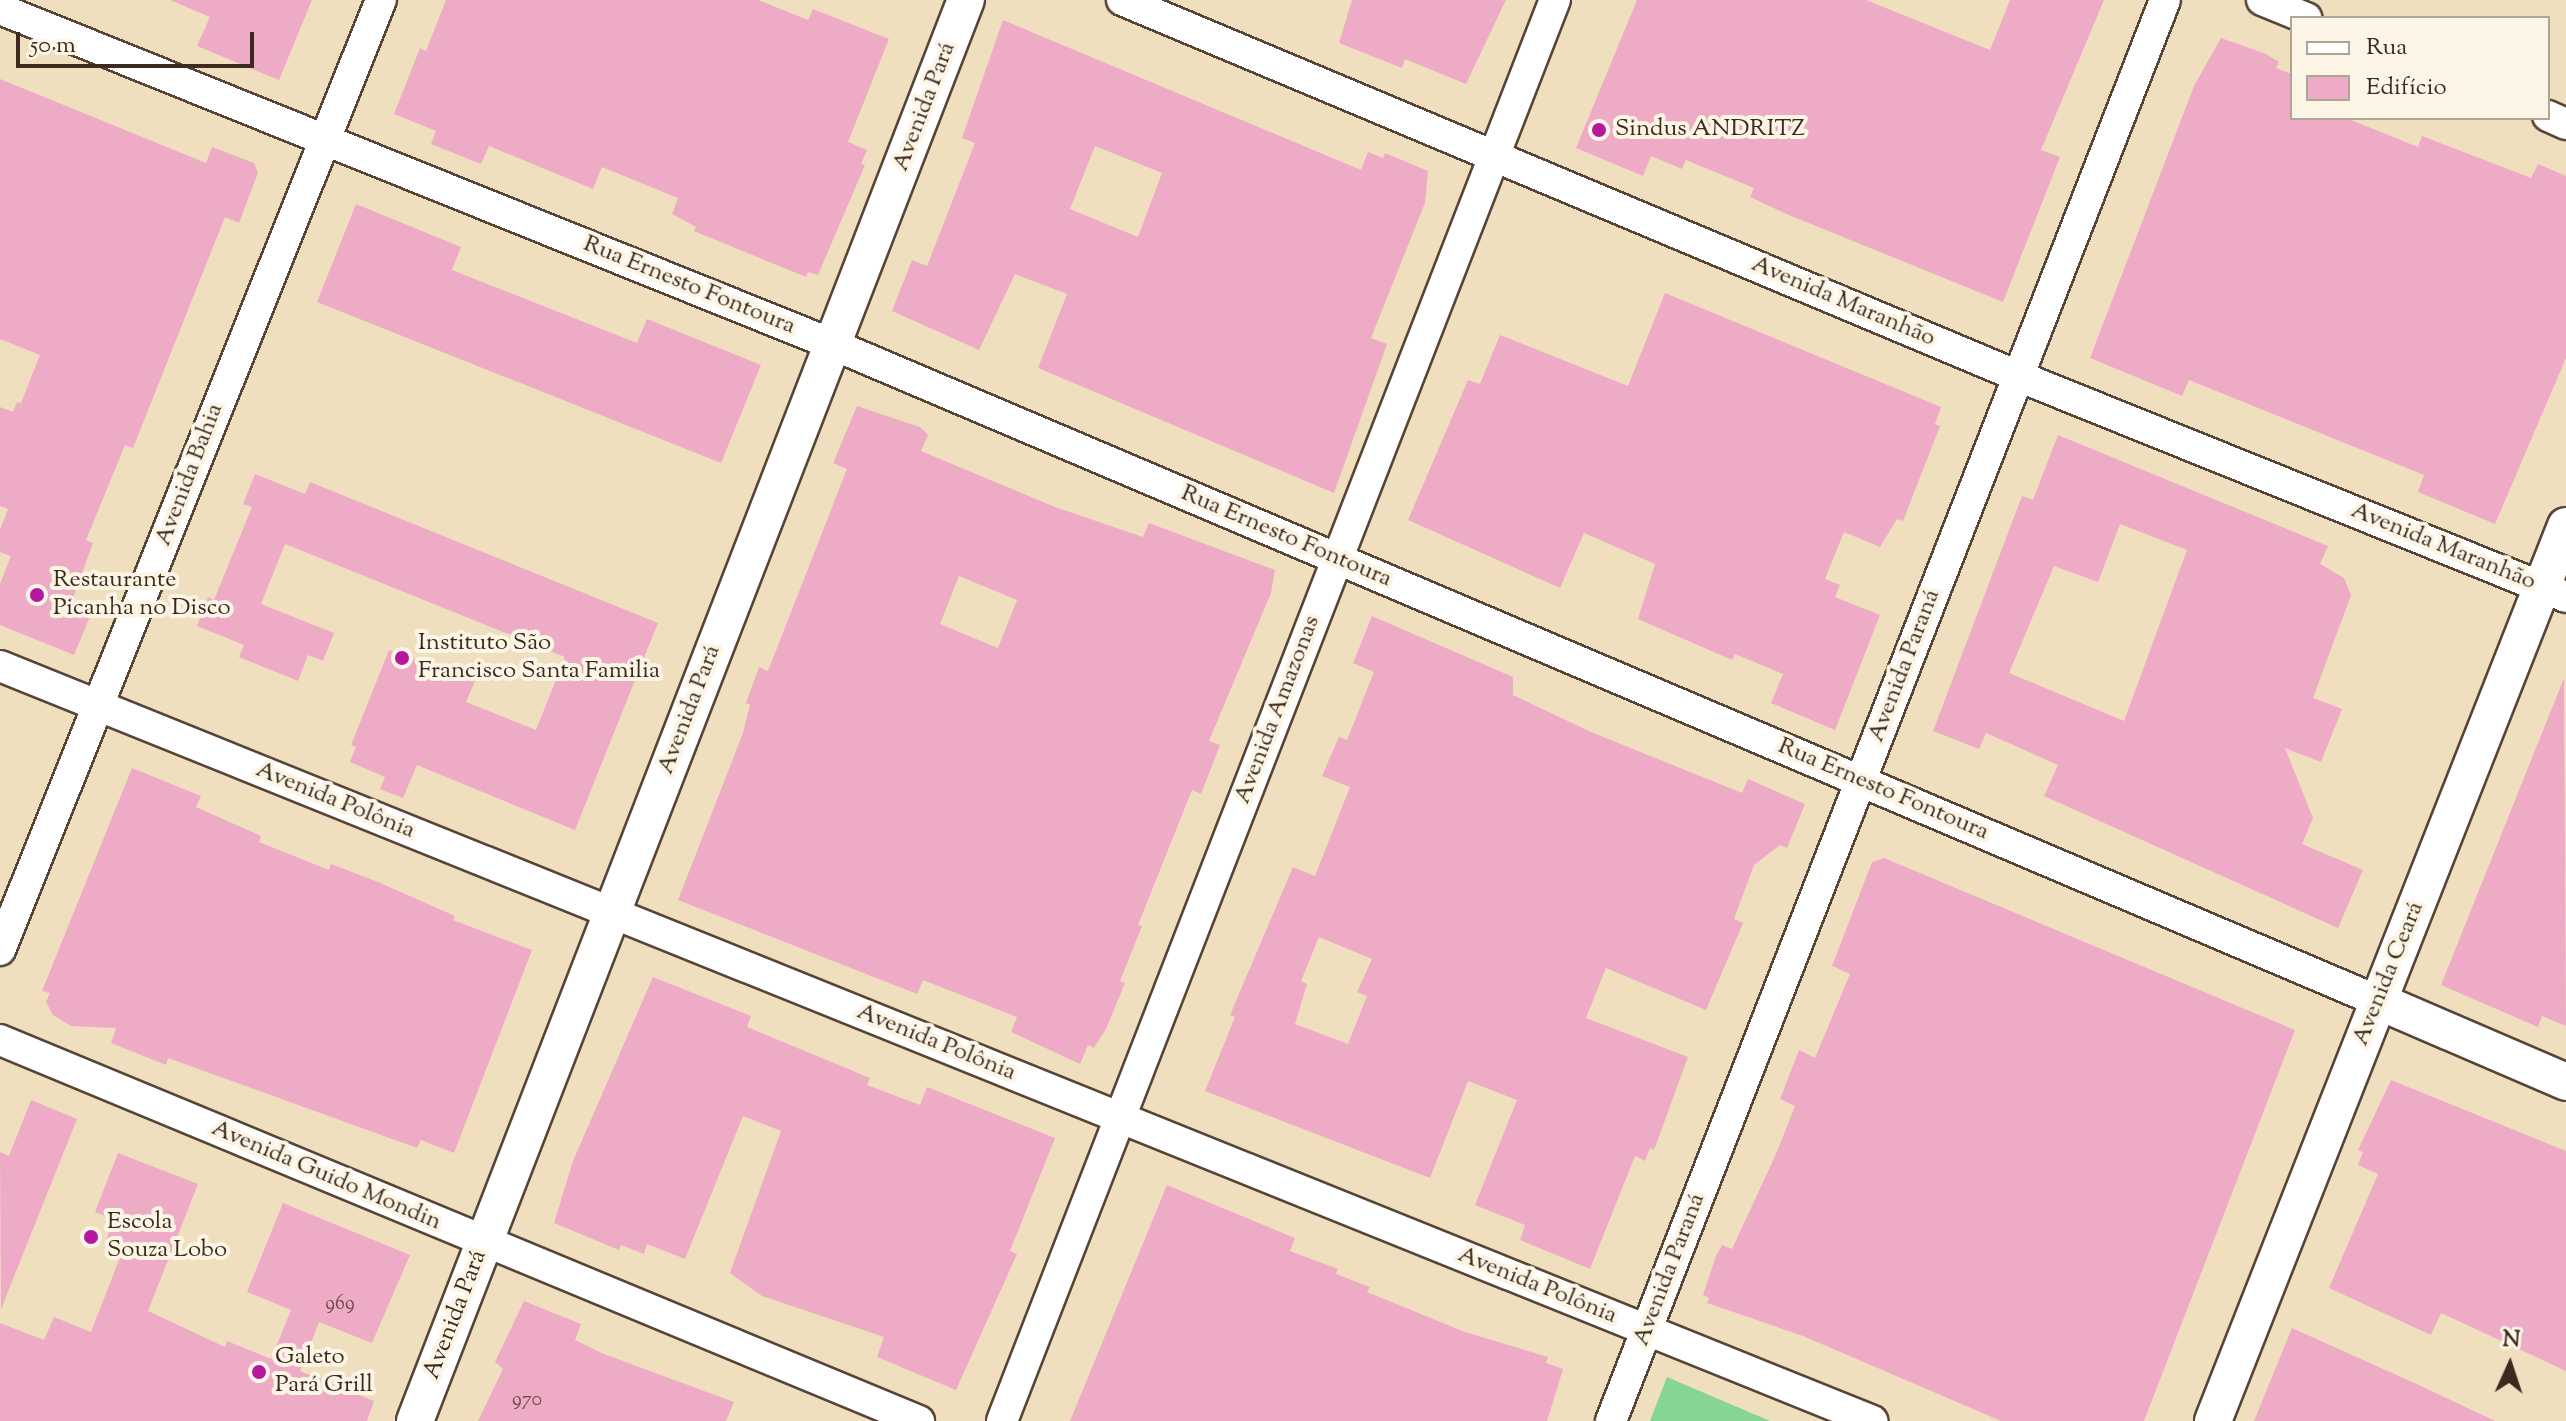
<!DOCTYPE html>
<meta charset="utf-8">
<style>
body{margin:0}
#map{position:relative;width:2566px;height:1421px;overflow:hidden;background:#f0dfbf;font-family:"Sorts Mill Goudy",serif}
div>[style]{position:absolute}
.green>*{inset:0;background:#86d594}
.building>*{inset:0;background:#eeabc6}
.roads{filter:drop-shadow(2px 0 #564536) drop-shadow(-2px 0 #564536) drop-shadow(0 2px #564536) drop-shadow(0 -2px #564536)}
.minor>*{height:30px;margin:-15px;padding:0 15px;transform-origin:15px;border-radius:15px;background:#fff}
.tertiary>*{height:36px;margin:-18px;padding:0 18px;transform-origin:18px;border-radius:18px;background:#fff}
.dots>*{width:22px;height:22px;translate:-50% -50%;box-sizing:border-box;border:4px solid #fcf5e5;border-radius:50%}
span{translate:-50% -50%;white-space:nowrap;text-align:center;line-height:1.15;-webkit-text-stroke:8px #fcf5e5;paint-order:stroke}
.number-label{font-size:20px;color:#684a48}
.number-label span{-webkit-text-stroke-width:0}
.street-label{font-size:24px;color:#3b2a1e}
.poi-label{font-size:24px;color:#3b2a1e}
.left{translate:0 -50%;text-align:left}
.legend{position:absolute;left:2290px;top:16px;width:260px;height:104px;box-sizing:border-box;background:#fcf5e5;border:2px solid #afa495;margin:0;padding:10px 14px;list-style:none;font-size:24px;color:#3b2a1e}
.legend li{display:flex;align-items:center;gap:16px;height:40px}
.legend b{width:40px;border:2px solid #afa495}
.north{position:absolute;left:2470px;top:1325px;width:80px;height:80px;-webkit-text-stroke:6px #fcf5e5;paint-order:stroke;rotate:3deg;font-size:22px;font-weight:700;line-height:32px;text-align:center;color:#3b2a1e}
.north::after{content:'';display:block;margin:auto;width:28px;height:36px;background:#3b2a1e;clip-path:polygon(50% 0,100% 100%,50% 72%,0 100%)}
.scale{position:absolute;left:16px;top:32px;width:238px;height:36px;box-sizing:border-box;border:4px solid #3b2a1e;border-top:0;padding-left:10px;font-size:24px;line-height:28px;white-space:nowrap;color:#3b2a1e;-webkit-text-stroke:6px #fcf5e5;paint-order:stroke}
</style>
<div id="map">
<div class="green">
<i style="clip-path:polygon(1667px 1377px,1770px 1421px,1650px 1421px)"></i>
</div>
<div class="building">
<i style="clip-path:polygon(170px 0,312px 0,279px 80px,197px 46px,210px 17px)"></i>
<i style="clip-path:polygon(446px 0,758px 0,808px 20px,813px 9px,889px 39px,848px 142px,867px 150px,861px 164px,865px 165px,818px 275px,808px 272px,806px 277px,694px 231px,696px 227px,672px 214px,678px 198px,602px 167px,593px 189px,489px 146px,481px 164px,431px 144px,436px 131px,394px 114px,420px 48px,426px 51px)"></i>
<i style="clip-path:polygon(1352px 0,1506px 0,1466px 84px,1405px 59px,1402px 68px,1339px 43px)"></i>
<i style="clip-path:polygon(1637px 0,1866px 0,1990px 50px,2010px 0,2104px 0,2041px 150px,2060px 157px,2003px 302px,1784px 213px,1750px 197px,1754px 188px,1686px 160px,1682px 169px,1651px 156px,1643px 176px,1576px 148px)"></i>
<i style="clip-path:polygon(evenodd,1003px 20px,1361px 170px,1368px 152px,1383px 158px,1385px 153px,1428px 171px,1425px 203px,1371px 338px,1387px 344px,1334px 493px,1038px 368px,1067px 294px,1015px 274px,979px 350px,892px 311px,912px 260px,927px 266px,975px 143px,962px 138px,1003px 20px,1095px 146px,1162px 173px,1138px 237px,1070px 209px,1095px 146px)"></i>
<i style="clip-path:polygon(2221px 38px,2266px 54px,2279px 62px,2276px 68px,2292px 74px,2292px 118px,2346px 118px,2418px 147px,2422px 136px,2531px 178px,2538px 164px,2566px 176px,2566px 358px,2495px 524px,2418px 492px,2424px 475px,2189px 380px,2182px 396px,2090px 358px,2194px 86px)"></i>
<i style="clip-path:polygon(0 79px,206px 163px,212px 147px,254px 163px,258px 173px,239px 223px,225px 217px,133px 448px,125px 445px,86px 540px,93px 543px,70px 606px,91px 614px,74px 655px,0 625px,0 584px,11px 556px,0 552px,0 530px,8px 509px,0 506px,0 407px,13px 412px,17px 402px,21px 403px,40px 355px,0 339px)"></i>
<i style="clip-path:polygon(356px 204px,461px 247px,452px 270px,637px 343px,647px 319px,761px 365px,721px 463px,317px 302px)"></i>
<i style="clip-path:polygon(1665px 293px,1941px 407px,1935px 424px,1940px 426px,1903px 521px,1897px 519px,1880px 547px,1844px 532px,1825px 579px,1840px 585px,1835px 597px,1880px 615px,1835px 730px,1771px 703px,1783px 674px,1735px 654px,1732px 660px,1638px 619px,1655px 564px,1584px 533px,1560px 588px,1408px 520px,1468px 380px,1480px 384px,1500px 335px,1628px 386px)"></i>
<i style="clip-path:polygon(evenodd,857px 406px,920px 427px,928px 435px,921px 451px,1055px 507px,1143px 537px,1149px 523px,1275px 570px,1271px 593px,1209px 741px,1220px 745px,1201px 794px,1192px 790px,1138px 925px,1142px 926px,1120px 981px,1125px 983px,1106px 1029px,1094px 1048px,1088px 1045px,1080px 1064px,1011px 1032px,1017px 1017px,923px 980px,917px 994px,678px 900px,743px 733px,750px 705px,746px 703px,759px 667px,768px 671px,847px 469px,833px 463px,857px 406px,959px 576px,1017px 600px,998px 648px,940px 624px,959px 576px)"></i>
<i style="clip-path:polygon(evenodd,2058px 435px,2328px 546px,2320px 564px,2344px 578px,2351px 595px,2313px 698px,2342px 709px,2321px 762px,2285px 748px,2313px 818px,2302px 844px,2363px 870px,2338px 928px,2044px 796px,2058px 765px,1986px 733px,1979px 749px,1933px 731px,2022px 496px,2033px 500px,2058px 435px,2120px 524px,2187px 550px,2124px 721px,2009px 673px,2054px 566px,2098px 582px,2120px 524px)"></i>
<i style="clip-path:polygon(255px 474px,305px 494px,310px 482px,658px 623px,575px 830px,417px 765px,403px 798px,380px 789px,385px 777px,350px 762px,356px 747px,351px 745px,389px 650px,475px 681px,466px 702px,536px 730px,565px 657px,285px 544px,261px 604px,334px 633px,323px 661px,308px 655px,298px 681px,239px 657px,244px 645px,197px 626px,208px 597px,214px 600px,252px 507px,243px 504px)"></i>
<i style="clip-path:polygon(evenodd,1372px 616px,1513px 677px,1513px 695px,1591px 732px,1742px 793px,1748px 779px,1805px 804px,1787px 848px,1780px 845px,1754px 865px,1734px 919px,1743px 923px,1706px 1010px,1606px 968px,1586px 1018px,1688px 1057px,1654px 1150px,1650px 1148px,1645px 1161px,1635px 1156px,1590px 1269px,1520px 1240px,1525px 1225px,1475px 1205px,1517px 1100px,1468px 1081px,1430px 1178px,1205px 1091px,1235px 1017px,1230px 1015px,1293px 867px,1315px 876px,1350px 787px,1322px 776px,1339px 737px,1347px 740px,1374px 672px,1353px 663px,1372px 616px,1319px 937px,1372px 959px,1357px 992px,1367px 996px,1348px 1044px,1295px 1024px,1307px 984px,1301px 981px,1319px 937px)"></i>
<i style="clip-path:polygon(2564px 678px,2566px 1026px,2542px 1016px,2538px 1027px,2441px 985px)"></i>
<i style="clip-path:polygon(132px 768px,201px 796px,196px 807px,261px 836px,259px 842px,329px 870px,331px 864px,378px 882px,455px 916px,453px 920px,532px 950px,454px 1153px,421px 1140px,417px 1148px,168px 1058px,166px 1065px,111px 1043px,116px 1028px,71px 1026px,53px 1015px,46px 1002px,50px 993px,42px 991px)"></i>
<i style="clip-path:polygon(1884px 858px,2295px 1030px,2144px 1421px,2001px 1421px,1803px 1336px,1707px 1303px,1709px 1298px,1703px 1295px,1716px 1256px,1722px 1245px,1732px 1249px,1776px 1154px,1795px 1106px,1780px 1099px,1799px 1050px,1815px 1058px,1850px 974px,1832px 966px,1872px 862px)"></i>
<i style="clip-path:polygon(653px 977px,751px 1016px,747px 1027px,870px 1078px,867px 1085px,920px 1105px,927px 1087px,1055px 1138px,1010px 1251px,1017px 1254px,956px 1390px,877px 1357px,884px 1337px,762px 1296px,730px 1273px,781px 1131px,743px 1116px,685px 1259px,647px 1244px,644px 1254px,621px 1245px,619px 1250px,554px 1223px,573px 1161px)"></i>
<i style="clip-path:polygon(2391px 1080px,2566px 1151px,2566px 1371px,2441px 1313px,2431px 1335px,2329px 1288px,2378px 1174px,2358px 1165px,2363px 1152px,2358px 1150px)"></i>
<i style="clip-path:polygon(31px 1100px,77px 1119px,1px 1309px,0 1152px,9px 1156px)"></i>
<i style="clip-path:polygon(118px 1153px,198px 1184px,148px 1311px,225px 1347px,227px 1341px,271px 1359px,291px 1310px,247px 1292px,283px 1203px,410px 1255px,372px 1343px,319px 1322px,300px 1371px,374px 1401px,367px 1421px,0 1421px,0 1323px,44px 1340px,54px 1317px,91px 1332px,124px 1247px,106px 1240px,114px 1219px,95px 1212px)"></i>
<i style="clip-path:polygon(1167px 1185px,1295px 1238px,1290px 1251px,1338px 1269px,1336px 1274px,1370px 1287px,1367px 1292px,1465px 1332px,1548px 1357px,1546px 1363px,1563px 1369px,1547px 1421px,1070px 1421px)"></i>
<i style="clip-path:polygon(524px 1301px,581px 1324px,575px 1340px,604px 1354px,734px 1402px,726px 1421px,478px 1421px,503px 1369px,495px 1362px)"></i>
<i style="clip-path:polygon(2292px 1328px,2421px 1386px,2495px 1421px,2254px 1421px)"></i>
</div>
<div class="roads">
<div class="minor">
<i style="left:1122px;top:0;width:972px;rotate:22.77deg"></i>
<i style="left:2018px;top:376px;width:591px;rotate:21.96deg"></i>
<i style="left:2262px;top:0;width:48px;rotate:22.2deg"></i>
<i style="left:0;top:9px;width:899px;rotate:21.94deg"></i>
<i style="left:834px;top:345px;width:1678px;rotate:23.02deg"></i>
<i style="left:2548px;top:116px;width:20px;rotate:24deg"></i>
<i style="left:0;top:666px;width:2019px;rotate:21.96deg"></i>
<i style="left:0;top:950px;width:1024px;rotate:-68.15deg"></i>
<i style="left:0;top:1040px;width:995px;rotate:22.52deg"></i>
<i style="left:1002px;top:1421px;width:1525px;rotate:-68.74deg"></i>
<i style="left:1611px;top:1421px;width:1525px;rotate:-68.7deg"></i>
</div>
<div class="tertiary">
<i style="left:2378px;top:1001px;width:205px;rotate:23.3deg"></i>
<i style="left:415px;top:1421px;width:1524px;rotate:-68.81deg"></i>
<i style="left:2213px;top:1421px;width:962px;rotate:-68.48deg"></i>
</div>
</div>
<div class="dots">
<i style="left:1599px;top:130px;background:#b5179e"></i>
<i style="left:37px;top:595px;background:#b5179e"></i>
<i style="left:402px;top:658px;background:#b5179e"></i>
<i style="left:91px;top:1237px;background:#b5179e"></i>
<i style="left:259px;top:1372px;background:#b5179e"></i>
</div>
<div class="number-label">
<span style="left:340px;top:1304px">969</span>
<span style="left:527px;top:1400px">970</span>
</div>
<div class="street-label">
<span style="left:925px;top:107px;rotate:-69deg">Avenida Pará</span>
<span style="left:689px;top:286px;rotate:22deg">Rua Ernesto Fontoura</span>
<span style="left:1843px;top:302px;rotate:23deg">Avenida Maranhão</span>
<span style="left:190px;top:475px;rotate:-69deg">Avenida Bahia</span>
<span style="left:1286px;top:537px;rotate:23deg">Rua Ernesto Fontoura</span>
<span style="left:2443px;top:547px;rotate:22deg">Avenida Maranhão</span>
<span style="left:1905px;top:666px;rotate:-69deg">Avenida Paraná</span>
<span style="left:690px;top:710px;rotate:-69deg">Avenida Pará</span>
<span style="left:1278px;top:710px;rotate:-69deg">Avenida Amazonas</span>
<span style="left:1883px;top:790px;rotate:23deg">Rua Ernesto Fontoura</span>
<span style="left:335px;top:801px;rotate:22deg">Avenida Polônia</span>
<span style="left:2389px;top:974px;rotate:-68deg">Avenida Ceará</span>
<span style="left:936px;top:1043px;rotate:22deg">Avenida Polônia</span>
<span style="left:326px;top:1176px;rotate:23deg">Avenida Guido Mondin</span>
<span style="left:1670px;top:1270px;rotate:-69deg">Avenida Paraná</span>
<span style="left:1537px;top:1286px;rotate:22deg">Avenida Polônia</span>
<span style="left:456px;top:1315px;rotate:-69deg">Avenida Pará</span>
</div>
<div class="poi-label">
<span class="left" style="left:1615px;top:130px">Sindus ANDRITZ</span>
<span class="left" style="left:53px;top:595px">Restaurante<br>Picanha no Disco</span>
<span class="left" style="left:418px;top:658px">Instituto São<br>Francisco Santa Familia</span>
<span class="left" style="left:107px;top:1237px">Escola<br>Souza Lobo</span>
<span class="left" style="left:275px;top:1372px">Galeto<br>Pará Grill</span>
</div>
<ul class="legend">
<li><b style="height:10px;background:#fff"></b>Rua</li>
<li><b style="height:22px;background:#eeabc6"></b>Edifício</li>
</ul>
<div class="north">N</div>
<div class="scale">50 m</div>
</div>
